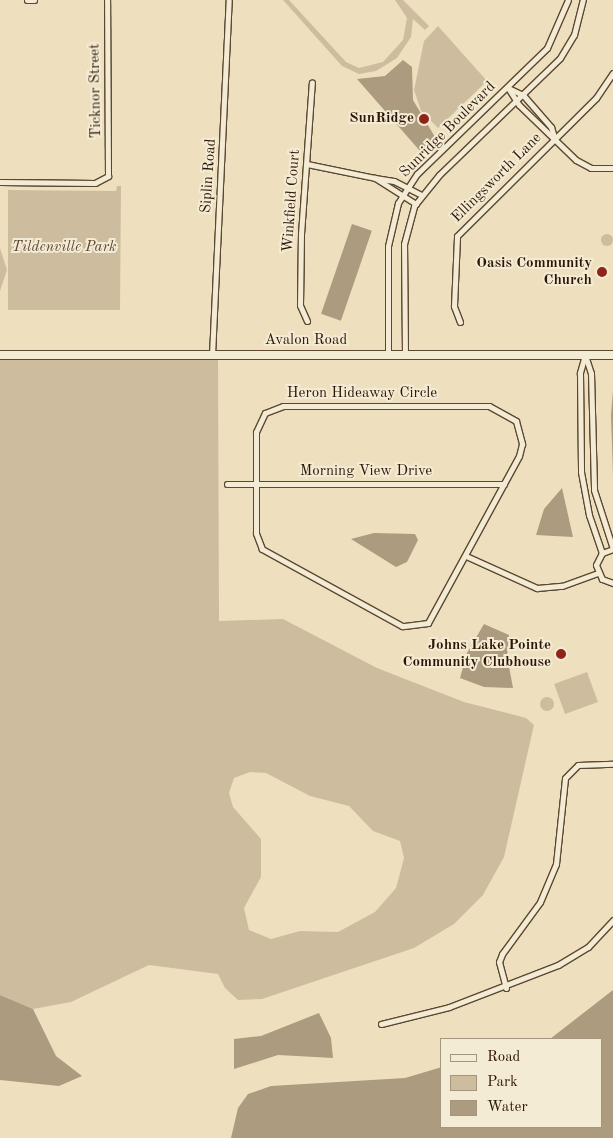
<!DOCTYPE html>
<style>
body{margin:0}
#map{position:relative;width:613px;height:1138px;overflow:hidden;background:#eee0be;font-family:"Old Standard TT",serif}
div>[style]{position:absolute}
.green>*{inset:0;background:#cdbd9e;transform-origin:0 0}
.round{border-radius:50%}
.water>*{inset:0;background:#ac9b7e;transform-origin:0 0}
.roads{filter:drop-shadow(1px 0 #5c4831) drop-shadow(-1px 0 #5c4831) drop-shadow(0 1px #5c4831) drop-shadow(0 -1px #5c4831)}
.street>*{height:5px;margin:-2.5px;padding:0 2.5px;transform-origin:2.5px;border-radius:2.5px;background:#f4ebd5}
.secondary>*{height:8px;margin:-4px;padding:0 4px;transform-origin:4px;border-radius:4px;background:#f4ebd5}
.dots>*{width:14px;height:14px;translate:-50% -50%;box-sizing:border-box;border:2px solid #f4ebd5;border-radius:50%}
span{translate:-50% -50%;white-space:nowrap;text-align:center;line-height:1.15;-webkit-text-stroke:4px #f4ebd5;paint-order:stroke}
.street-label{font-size:15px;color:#2c1502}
.poi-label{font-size:15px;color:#2c1502;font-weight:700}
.right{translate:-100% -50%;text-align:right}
.park-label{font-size:15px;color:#5c4731;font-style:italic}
.legend{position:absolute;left:440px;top:1038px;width:162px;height:90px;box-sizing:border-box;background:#f4ebd5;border:1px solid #a49581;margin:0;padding:6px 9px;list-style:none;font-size:15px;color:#2c1502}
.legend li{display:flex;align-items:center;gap:10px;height:25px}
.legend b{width:25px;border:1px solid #a49581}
</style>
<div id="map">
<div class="green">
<i style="clip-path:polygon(283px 0,289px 0,346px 62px,359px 68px,383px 62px,403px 40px,407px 18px,395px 0,403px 0,429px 26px,425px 30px,413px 19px,411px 37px,397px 58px,376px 71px,359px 74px,342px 66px)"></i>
<i style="clip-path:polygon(438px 26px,487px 81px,438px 128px,421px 111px,414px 90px,424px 41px)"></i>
<i style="clip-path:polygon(117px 186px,121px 186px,120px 310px,8px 310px,8px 190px,116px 191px)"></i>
<i class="round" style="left:601px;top:234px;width:12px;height:12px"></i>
<i style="clip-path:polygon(0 248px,7px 270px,0 291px)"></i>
<i style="clip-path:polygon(evenodd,0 355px,218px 355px,219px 621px,283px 619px,377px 668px,464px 702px,526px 718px,534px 725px,504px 857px,483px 895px,454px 924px,414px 948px,262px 999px,238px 1000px,225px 988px,218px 974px,149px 965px,71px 1002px,33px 1009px,0 995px,0 355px,250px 772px,266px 773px,310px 796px,349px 806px,373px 831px,400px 841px,404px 858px,396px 888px,375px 912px,338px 932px,300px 931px,271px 939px,249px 930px,244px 908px,261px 877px,261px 839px,233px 807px,229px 793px,234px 778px,250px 772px)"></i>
<i style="left:587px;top:672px;width:32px;height:35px;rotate:70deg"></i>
<i class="round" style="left:540px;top:697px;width:14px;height:14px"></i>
</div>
<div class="water">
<i style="clip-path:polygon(403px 60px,412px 67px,413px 100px,435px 137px,420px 151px,357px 79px,385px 76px)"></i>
<i style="left:352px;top:224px;width:21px;height:95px;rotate:19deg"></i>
<i style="clip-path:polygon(613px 390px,613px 476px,611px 415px)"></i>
<i style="clip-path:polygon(562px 488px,573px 537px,536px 535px,544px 509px)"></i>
<i style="clip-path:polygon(374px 533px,415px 534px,418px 540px,407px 562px,396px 567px,351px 539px)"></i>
<i style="clip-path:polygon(484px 624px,509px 635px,507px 656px,513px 688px,484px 687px,460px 678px,467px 653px)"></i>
<i style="clip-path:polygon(613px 990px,613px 1138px,231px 1138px,238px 1108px,248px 1094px,271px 1086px,405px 1078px,442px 1067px,442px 1127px,602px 1127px,602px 1039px,550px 1039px)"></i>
<i style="clip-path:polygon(0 995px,33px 1009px,56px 1056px,82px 1076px,59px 1086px,0 1080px)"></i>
<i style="clip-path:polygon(319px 1013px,331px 1038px,333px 1058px,278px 1055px,234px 1069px,234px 1039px,261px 1036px)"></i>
</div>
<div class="roads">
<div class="street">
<i style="left:27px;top:0;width:7px"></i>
<i style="left:508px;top:88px;width:20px;rotate:57deg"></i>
<i style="left:519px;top:105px;width:79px;rotate:44deg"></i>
<i style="left:576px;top:160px;width:17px;rotate:28deg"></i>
<i style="left:591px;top:168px;width:22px"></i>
<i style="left:508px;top:88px;width:17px;rotate:25deg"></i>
<i style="left:523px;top:95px;width:43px;rotate:48.8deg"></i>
<i style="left:551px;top:127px;width:10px;rotate:73deg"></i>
<i style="left:307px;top:164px;width:69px;rotate:11.6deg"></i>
<i style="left:0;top:182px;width:95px;rotate:0.6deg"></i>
<i style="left:95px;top:183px;width:15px;rotate:-28deg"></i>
<i style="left:108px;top:176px;width:176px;rotate:-90.3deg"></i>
<i style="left:416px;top:204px;width:49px;rotate:-147.6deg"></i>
<i style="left:375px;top:178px;width:19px;rotate:9deg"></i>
<i style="left:394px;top:181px;width:30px;rotate:27deg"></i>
<i style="left:307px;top:321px;width:17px;rotate:-114deg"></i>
<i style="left:300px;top:305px;width:71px;rotate:-89.2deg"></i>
<i style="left:301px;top:234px;width:152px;rotate:-85.9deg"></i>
<i style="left:460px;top:322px;width:17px;rotate:-111deg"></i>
<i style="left:454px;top:306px;width:70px;rotate:-87.5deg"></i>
<i style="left:457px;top:236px;width:196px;rotate:-44.8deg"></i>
<i style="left:596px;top:98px;width:30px;rotate:-56deg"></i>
<i style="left:212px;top:355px;width:355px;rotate:-87.3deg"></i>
<i style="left:388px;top:355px;width:109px;rotate:-90deg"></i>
<i style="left:388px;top:246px;width:44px;rotate:-76.9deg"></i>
<i style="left:398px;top:203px;width:35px;rotate:-57deg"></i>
<i style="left:417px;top:174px;width:181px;rotate:-44.1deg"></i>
<i style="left:547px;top:48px;width:52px;rotate:-66.4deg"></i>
<i style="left:405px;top:355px;width:111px;rotate:-90.5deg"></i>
<i style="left:404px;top:244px;width:39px;rotate:-75deg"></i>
<i style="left:414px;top:206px;width:40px;rotate:-51deg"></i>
<i style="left:439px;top:175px;width:168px;rotate:-44deg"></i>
<i style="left:560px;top:58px;width:27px;rotate:-59deg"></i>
<i style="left:574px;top:35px;width:36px;rotate:-76deg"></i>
<i style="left:585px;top:355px;width:19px;rotate:106deg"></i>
<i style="left:580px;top:373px;width:99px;rotate:89.4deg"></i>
<i style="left:581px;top:472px;width:44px;rotate:79.5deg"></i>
<i style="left:589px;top:515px;width:40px;rotate:71.1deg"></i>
<i style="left:585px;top:355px;width:19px;rotate:72deg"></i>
<i style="left:591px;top:373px;width:117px;rotate:88.5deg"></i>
<i style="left:594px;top:490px;width:62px;rotate:72.1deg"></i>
<i style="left:283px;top:406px;width:206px"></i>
<i style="left:489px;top:406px;width:31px;rotate:29deg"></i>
<i style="left:516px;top:421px;width:24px;rotate:75deg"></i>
<i style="left:522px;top:444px;width:12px;rotate:104deg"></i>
<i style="left:519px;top:456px;width:190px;rotate:118.6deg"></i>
<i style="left:428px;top:623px;width:26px;rotate:173deg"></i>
<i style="left:402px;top:626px;width:160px;rotate:-151.2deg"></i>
<i style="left:262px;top:549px;width:17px;rotate:-111deg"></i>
<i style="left:256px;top:533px;width:101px;rotate:-90deg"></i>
<i style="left:256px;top:432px;width:21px;rotate:-65deg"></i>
<i style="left:265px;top:413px;width:19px;rotate:-21deg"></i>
<i style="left:227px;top:484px;width:277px"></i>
<i style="left:613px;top:549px;width:12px;rotate:160deg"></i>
<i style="left:602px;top:553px;width:13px;rotate:117deg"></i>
<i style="left:596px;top:565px;width:15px;rotate:67deg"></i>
<i style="left:602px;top:579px;width:12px;rotate:20deg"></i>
<i style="left:466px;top:556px;width:78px;rotate:24.3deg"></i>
<i style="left:537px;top:588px;width:25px;rotate:-5deg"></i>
<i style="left:562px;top:586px;width:38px;rotate:-20deg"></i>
<i style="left:506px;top:988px;width:27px;rotate:-105deg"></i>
<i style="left:499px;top:962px;width:9px;rotate:-69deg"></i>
<i style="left:502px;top:954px;width:64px;rotate:-53.8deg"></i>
<i style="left:540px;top:902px;width:41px;rotate:-67.2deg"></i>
<i style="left:556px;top:864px;width:86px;rotate:-84deg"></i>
<i style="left:565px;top:778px;width:18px;rotate:-45deg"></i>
<i style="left:578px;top:765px;width:35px;rotate:-2deg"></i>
<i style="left:381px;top:1024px;width:70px;rotate:-14deg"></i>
<i style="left:449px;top:1007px;width:117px;rotate:-21.1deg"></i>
<i style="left:558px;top:965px;width:35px;rotate:-31deg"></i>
<i style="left:588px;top:947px;width:37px;rotate:-47deg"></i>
</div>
<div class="secondary">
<i style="left:0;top:355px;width:613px"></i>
</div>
</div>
<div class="dots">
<i style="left:424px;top:119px;background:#8f2418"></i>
<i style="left:602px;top:272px;background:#8f2418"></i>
<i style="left:561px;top:654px;background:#8f2418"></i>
</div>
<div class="street-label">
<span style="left:96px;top:91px;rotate:-91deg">Ticknor Street</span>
<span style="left:448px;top:130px;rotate:-45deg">Sunridge Boulevard</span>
<span style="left:209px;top:176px;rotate:-86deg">Siplin Road</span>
<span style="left:497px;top:178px;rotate:-45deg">Ellingsworth Lane</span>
<span style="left:292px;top:201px;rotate:-86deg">Winkfield Court</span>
<span style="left:306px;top:341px">Avalon Road</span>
<span style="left:362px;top:394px">Heron Hideaway Circle</span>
<span style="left:366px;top:472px">Morning View Drive</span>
</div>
<div class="poi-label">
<span class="right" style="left:414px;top:119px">SunRidge</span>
<span class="right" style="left:592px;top:272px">Oasis Community<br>Church</span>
<span class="right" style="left:551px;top:654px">Johns Lake Pointe<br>Community Clubhouse</span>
</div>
<div class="park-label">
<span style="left:64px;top:248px">Tildenville Park</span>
</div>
<ul class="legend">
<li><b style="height:6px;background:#f4ebd5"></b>Road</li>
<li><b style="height:14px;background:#cdbd9e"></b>Park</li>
<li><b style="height:14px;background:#ac9b7e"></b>Water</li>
</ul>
</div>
